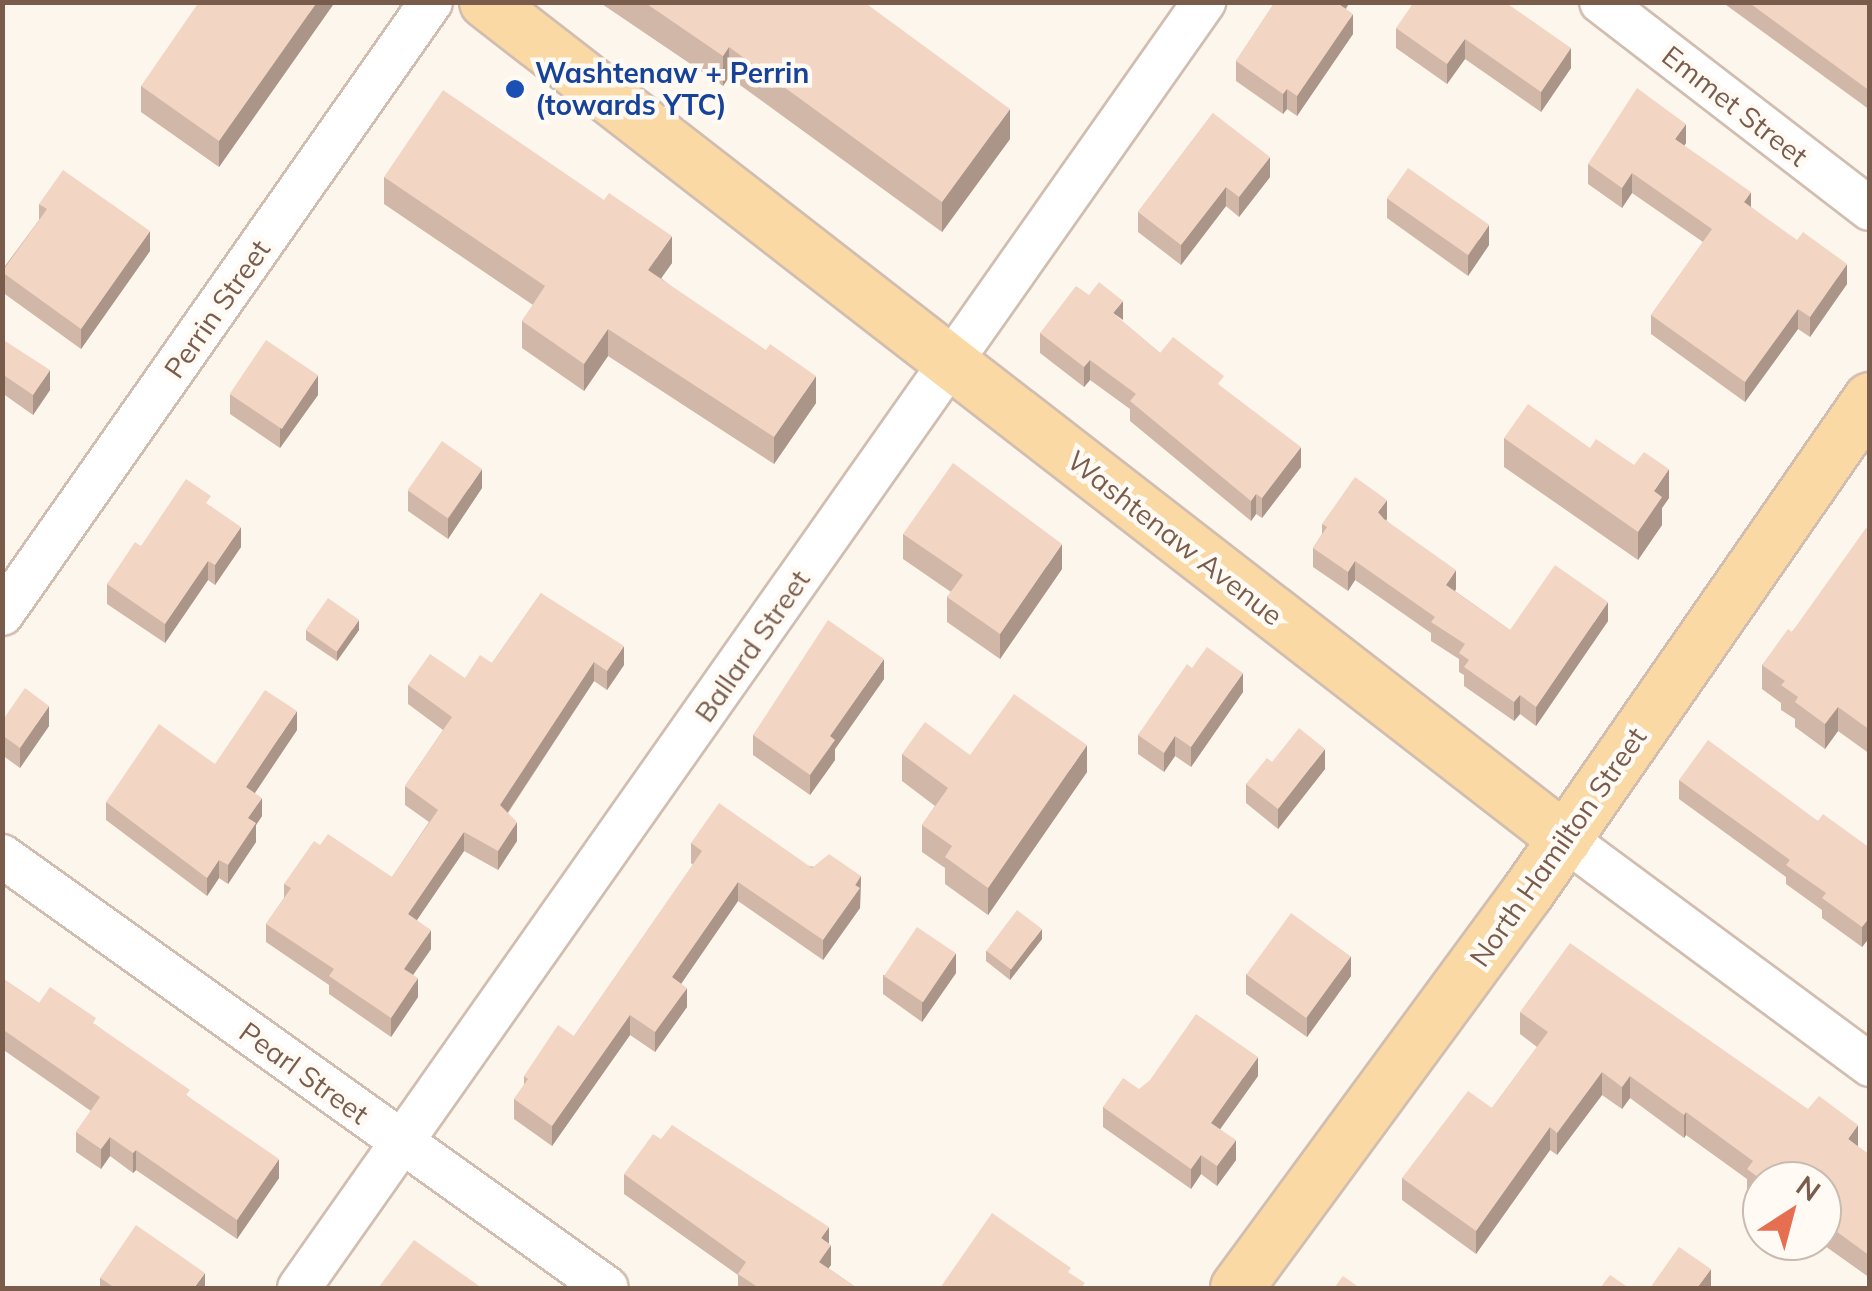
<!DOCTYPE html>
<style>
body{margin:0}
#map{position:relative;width:1872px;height:1291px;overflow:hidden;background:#fdf6ec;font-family:Mulish,sans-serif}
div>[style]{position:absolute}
.roads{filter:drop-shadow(2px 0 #d1beb0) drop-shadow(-2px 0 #d1beb0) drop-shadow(0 2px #d1beb0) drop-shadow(0 -2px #d1beb0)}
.minor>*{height:42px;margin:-21px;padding:0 21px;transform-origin:21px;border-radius:21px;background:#fff}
.major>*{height:52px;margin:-26px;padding:0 26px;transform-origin:26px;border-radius:26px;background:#fbd9a5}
.wall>*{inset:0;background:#d1b7a8}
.shaded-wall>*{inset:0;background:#aa9588}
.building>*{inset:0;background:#f3d5c3;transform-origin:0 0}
.dots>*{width:28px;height:28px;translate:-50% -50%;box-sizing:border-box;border:5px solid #fffaf3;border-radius:50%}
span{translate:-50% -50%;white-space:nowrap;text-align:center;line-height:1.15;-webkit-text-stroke:9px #fffaf3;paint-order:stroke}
.transit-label{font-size:28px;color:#164399;font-weight:700}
.left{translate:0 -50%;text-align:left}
.street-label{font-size:28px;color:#7a5c4d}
.frame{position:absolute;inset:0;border:5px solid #7a5c4d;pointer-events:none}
.north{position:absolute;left:1742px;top:1161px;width:100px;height:100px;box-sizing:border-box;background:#fffaf3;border:2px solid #cabbb1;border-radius:50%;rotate:36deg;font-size:28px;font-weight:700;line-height:40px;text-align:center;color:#7a5c4d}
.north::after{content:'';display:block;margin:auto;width:35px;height:45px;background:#e76f51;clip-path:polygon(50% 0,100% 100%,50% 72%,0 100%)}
</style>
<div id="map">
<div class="roads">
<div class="minor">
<i style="left:1601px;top:2px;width:339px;rotate:37.6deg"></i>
<i style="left:2px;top:614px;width:747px;rotate:-54.97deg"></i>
<i style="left:1565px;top:839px;width:380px;rotate:36.5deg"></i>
<i style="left:2px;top:856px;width:743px;rotate:35.53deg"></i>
<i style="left:299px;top:1288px;width:1573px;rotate:-54.86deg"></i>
</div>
<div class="major">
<i style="left:486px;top:2px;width:1366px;rotate:37.8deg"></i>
<i style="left:1237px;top:1288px;width:491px;rotate:-53.7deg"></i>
<i style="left:1528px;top:892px;width:600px;rotate:-55.25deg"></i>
</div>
</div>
<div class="wall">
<i style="clip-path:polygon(335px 2px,219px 167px,141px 112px,141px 86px)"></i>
<i style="clip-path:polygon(599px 2px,864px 2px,1010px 139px,942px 232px,729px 77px,723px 86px)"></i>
<i style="clip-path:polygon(1275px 2px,1350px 2px,1346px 9px,1353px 34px,1297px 116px,1287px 109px,1283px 114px,1236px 81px,1236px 61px)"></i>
<i style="clip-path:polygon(1722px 2px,1870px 2px,1870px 110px)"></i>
<i style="clip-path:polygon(1396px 28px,1571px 48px,1571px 68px,1541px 112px,1465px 59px,1447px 84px,1396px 48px)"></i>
<i style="clip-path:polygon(1213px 113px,1270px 177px,1239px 217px,1226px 206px,1181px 265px,1138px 232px,1138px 212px)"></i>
<i style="clip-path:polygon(1686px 143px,1684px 146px,1751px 207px,1847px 284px,1810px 337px,1798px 329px,1745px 402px,1651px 334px,1651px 315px,1703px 242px,1632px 193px,1622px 208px,1588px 184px,1588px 164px)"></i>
<i style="clip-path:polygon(384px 177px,672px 263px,661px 278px,816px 403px,774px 464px,608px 356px,584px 391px,522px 348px,522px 321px,533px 305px,384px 204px)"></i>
<i style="clip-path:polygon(1387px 198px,1489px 245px,1468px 276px,1387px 218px)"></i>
<i style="clip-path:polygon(39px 204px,150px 251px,81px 349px,2px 292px,2px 270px,39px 220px)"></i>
<i style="clip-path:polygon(1122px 321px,1160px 353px,1224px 389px,1301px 467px,1262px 518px,1256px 514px,1251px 521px,1130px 421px,1130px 409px,1090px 380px,1084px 387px,1040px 353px,1040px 333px)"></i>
<i style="clip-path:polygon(2px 339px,50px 390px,33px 415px,2px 393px)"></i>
<i style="clip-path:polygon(230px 394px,318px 395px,280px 448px,230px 414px)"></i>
<i style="clip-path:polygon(1504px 438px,1590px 448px,1669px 498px,1662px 508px,1662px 525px,1638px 560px,1504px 467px)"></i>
<i style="clip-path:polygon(482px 488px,448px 539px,408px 511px,408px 491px)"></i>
<i style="clip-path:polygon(211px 506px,241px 547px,215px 585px,208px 580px,165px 643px,107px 604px,107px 584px,141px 546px)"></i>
<i style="clip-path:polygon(1387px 519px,1386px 520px,1456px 589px,1455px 591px,1510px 630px,1608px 621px,1536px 726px,1520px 714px,1514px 721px,1464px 686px,1464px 675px,1459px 672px,1459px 659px,1431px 641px,1431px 633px,1355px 580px,1348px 591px,1313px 567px,1313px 548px,1322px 534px,1322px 524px)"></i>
<i style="clip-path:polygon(1870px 531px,1870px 754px,1838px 731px,1825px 749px,1795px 727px,1795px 719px,1781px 710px,1781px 703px,1762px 689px,1762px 665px,1792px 632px)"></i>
<i style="clip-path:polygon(903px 534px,1062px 569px,1000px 659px,947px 622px,947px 597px,951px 592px,903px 559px)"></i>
<i style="clip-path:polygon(541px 593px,624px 665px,607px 690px,594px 681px,508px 813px,517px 841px,498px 870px,464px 851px,417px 920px,431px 949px,413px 975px,418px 997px,391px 1037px,329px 994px,329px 985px,266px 942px,266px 924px,284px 898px,284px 884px,320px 845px,392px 877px,429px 822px,405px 805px,405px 786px,443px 730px,408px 704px,408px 685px,465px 678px,492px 663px)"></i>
<i style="clip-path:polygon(306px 630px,359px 630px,337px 661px,306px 640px)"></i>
<i style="clip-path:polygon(1192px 668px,1243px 692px,1191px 767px,1175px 756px,1164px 772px,1138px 754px,1138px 735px)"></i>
<i style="clip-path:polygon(884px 679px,835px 749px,835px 760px,810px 795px,753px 755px,753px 735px)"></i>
<i style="clip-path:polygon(2px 721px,49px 726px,20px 768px,2px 755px)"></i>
<i style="clip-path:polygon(297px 730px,255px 793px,262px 816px,256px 825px,256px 842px,228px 884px,219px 878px,207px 896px,106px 820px,106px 802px,215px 764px)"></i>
<i style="clip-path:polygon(902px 754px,970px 755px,1087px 772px,988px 915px,945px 884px,945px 868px,922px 852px,922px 825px,935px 806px,902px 781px)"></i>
<i style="clip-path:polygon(1272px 762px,1325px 769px,1278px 829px,1246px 803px,1246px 784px)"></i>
<i style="clip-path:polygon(1679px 780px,1818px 821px,1870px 848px,1870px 937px,1862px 947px,1822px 918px,1822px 910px,1786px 884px,1786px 877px,1679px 799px)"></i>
<i style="clip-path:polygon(691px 843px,861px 876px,860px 908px,823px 960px,738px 901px,681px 984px,687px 1007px,655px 1052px,630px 1035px,552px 1146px,514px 1119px,514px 1099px,524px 1085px,524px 1076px,574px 1036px,693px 865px,691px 863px)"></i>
<i style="clip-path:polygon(1042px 939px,1010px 980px,986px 961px,986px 951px)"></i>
<i style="clip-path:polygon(956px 973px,922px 1022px,883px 994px,883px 975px)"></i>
<i style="clip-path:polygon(1246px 974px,1351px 976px,1307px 1037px,1246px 994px)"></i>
<i style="clip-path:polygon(2px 978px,39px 1003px,96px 1025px,190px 1098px,279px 1178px,237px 1239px,136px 1170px,133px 1173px,110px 1156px,101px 1169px,76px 1152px,76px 1132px,91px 1111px,5px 1051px,2px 1054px)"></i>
<i style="clip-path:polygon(1520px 1012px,1858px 1147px,1870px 1155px,1870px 1278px,1825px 1246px,1825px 1236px,1822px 1234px,1822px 1181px,1762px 1181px,1762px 1203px,1747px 1191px,1747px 1179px,1686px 1135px,1684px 1138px,1630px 1098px,1622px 1109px,1602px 1095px,1557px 1155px,1550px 1150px,1476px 1254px,1402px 1200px,1402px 1178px,1492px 1108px,1537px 1047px,1520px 1034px)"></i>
<i style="clip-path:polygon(1258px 1076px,1220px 1129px,1236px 1160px,1217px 1186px,1201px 1174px,1191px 1189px,1103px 1127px,1103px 1107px,1139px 1089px)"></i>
<i style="clip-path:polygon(624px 1174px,829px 1244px,831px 1265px,828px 1268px,857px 1288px,738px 1288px,738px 1275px,624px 1194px)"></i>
<i style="clip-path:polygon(100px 1278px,205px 1288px,100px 1288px)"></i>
</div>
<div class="shaded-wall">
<i style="clip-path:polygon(317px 2px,335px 2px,219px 167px,219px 141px)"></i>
<i style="clip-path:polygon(1336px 2px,1350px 2px,1336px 22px)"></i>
<i style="clip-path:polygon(1353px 14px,1353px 34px,1297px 116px,1297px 96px)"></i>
<i style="clip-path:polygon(1465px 39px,1465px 59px,1447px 84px,1447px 64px)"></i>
<i style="clip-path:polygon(729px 47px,729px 77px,723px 86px,723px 56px)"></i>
<i style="clip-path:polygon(1571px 48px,1571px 68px,1541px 112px,1541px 92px)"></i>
<i style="clip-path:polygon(1287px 89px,1287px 109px,1283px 114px,1283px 94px)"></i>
<i style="clip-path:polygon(1010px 109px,1010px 139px,942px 232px,942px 202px)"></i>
<i style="clip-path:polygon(1686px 124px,1686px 143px,1675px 159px,1675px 139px)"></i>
<i style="clip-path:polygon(1270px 157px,1270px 177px,1239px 217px,1239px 197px)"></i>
<i style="clip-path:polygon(1632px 173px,1632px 193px,1622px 208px,1622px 188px)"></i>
<i style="clip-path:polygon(1226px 187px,1226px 206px,1181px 265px,1181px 245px)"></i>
<i style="clip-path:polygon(1751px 192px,1751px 212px,1744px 202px)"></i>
<i style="clip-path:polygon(1489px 225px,1489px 245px,1468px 276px,1468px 256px)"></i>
<i style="clip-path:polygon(150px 231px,150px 251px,81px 349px,81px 329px)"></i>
<i style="clip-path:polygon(672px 236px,672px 263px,648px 297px,648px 270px)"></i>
<i style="clip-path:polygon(1847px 264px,1847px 284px,1810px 337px,1810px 317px)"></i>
<i style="clip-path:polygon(1123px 301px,1123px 320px,1113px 313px)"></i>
<i style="clip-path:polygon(1798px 309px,1798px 329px,1745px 402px,1745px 382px)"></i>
<i style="clip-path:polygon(608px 329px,608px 356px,584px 391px,584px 364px)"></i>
<i style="clip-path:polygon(1090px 360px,1090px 380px,1084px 387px,1084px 367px)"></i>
<i style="clip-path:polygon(50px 370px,50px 390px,33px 415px,33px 395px)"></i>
<i style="clip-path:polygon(318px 375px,318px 395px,280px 448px,280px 429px)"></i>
<i style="clip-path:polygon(816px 376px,816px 403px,774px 464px,774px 437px)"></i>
<i style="clip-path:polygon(1301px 447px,1301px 467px,1262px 518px,1262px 498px)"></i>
<i style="clip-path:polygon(482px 469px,482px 488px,448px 539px,448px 519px)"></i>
<i style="clip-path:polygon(1669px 469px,1669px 498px,1662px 508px,1662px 525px,1638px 560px,1638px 532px,1654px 491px)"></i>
<i style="clip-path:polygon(1256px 494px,1256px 514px,1251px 521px,1251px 501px)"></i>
<i style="clip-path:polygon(1387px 500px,1387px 519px,1378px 530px,1378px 512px)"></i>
<i style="clip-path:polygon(241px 527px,241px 547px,215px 585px,215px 565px)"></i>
<i style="clip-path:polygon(1062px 544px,1062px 569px,1000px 659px,1000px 634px)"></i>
<i style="clip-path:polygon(208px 561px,208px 580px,165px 643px,165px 624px)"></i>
<i style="clip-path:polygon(1355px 561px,1355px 580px,1348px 591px,1348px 572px)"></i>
<i style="clip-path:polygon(1456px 570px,1456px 589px,1446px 604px,1446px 585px)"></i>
<i style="clip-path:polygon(1608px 602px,1608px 621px,1536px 726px,1536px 707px)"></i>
<i style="clip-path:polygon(359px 620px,359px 630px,337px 661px,337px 651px)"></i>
<i style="clip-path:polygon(624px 646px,624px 665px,607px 690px,607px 671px)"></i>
<i style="clip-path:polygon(884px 659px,884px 679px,835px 749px,835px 760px,810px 795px,810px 775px,830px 736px)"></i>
<i style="clip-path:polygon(594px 662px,594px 681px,500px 824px,500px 805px)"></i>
<i style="clip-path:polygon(1243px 673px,1243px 692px,1191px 767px,1191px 747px)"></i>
<i style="clip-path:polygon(1520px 695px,1520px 714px,1514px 721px,1514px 702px)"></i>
<i style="clip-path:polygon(49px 706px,49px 726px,20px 768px,20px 748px)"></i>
<i style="clip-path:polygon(1838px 707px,1838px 731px,1825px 749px,1825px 724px)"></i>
<i style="clip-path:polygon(297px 711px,297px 730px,246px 806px,246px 787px)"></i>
<i style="clip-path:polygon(1175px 736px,1175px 756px,1164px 772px,1164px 753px)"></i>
<i style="clip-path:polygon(1087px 745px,1087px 772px,988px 915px,988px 888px)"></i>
<i style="clip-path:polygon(1325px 749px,1325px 769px,1278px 829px,1278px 809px)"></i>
<i style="clip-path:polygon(262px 798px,262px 816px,256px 825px,256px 842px,228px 884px,228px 865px,248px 818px)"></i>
<i style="clip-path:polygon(517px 822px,517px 841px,498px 870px,498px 851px)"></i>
<i style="clip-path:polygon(464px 832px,464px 851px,408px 933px,408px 914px)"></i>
<i style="clip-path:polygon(219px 860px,219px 878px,207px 896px,207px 878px)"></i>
<i style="clip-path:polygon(861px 876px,860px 908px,823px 960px,823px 940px)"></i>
<i style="clip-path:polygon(738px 882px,738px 901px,672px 997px,672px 977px)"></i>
<i style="clip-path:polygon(1870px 917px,1870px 937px,1862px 947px,1862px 927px)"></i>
<i style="clip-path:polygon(1042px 929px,1042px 939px,1010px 980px,1010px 970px)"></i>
<i style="clip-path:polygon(431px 930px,431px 949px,404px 988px,404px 969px)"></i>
<i style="clip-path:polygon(956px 953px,956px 973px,922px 1022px,922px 1002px)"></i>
<i style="clip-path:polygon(1351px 956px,1351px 976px,1307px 1037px,1307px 1017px)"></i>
<i style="clip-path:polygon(418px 978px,418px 997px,391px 1037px,391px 1018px)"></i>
<i style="clip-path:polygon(687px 988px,687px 1007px,655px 1052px,655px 1032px)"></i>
<i style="clip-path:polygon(630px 1015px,630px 1035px,552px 1146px,552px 1126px)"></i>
<i style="clip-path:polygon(5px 1031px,5px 1051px,2px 1054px,2px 1034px)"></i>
<i style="clip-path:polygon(1258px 1057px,1258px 1076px,1211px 1142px,1211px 1123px)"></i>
<i style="clip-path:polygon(1602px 1072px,1602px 1095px,1557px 1155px,1557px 1133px)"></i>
<i style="clip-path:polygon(1630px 1076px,1630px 1098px,1622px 1109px,1622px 1087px)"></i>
<i style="clip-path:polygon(1686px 1112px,1686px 1135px,1684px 1138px,1684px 1115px)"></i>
<i style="clip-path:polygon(1858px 1125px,1858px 1147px,1848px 1139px)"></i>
<i style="clip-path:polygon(1550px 1127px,1550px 1150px,1476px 1254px,1476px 1231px)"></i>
<i style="clip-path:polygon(110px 1137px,110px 1156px,101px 1169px,101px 1149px)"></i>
<i style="clip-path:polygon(1236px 1140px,1236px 1160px,1217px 1186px,1217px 1166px)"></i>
<i style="clip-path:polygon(136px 1150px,136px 1170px,133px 1173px,133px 1153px)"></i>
<i style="clip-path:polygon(1201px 1155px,1201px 1174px,1191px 1189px,1191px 1169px)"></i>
<i style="clip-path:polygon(279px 1159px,279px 1178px,237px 1239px,237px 1220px)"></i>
<i style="clip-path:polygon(829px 1227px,829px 1247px,821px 1238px)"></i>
<i style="clip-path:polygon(831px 1245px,831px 1265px,819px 1282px,819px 1262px)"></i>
<i style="clip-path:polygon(1711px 1269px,1711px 1288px,1697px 1288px)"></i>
<i style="clip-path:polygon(205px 1273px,205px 1288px,194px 1288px)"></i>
</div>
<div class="building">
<i style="clip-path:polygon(199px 2px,317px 2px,219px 141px,141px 86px)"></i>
<i style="clip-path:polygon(644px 2px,864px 2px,1010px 109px,942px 202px,729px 47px,723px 56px)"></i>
<i style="clip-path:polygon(1275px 2px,1336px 2px,1353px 14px,1297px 96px,1287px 89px,1283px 94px,1236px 61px)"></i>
<i style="clip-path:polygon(1414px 2px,1505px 2px,1571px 48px,1541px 92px,1465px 39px,1447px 64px,1396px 28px)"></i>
<i style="clip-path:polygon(1748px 2px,1870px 2px,1870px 91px)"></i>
<i style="clip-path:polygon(1637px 88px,1686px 124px,1675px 139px,1751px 192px,1744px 202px,1797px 240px,1803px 232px,1847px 264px,1810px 317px,1798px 309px,1745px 382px,1651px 315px,1712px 229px,1632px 173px,1622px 188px,1588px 164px)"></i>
<i style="clip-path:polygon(443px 90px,604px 200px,609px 193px,672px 236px,648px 270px,766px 350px,770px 344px,816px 376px,774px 437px,608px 329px,584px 364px,522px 321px,545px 286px,384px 177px)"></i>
<i style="clip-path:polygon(1213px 113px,1270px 157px,1239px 197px,1226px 187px,1181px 245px,1138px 212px)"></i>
<i style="left:1408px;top:168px;width:99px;height:37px;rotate:35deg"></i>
<i style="clip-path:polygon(63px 170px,150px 231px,81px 329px,2px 272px,47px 209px,39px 204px)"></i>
<i style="clip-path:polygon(1099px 282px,1123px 301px,1113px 313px,1160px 353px,1173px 337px,1224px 376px,1218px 384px,1301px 447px,1262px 498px,1256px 494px,1251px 501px,1130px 401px,1136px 394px,1090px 360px,1084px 367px,1040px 333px,1076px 286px,1089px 295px)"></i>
<i style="clip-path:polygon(2px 339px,50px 370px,33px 395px,2px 374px)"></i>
<i style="left:266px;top:340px;width:63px;height:65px;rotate:34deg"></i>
<i style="clip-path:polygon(1528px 404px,1590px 448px,1596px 439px,1634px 465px,1644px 452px,1669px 469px,1654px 491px,1662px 497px,1638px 532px,1504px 438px)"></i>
<i style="left:442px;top:441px;width:49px;height:60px;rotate:35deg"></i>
<i style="clip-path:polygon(953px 463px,1062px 544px,1000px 634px,947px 597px,963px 575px,903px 534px)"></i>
<i style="clip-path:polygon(1355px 477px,1387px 500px,1378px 512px,1384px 519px,1456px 570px,1446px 585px,1510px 630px,1555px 565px,1608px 602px,1536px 707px,1520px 695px,1514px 702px,1464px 667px,1469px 660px,1459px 653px,1465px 644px,1431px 622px,1435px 617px,1355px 561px,1348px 572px,1313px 548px,1327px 527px,1322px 524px)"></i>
<i style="clip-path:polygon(186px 479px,211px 496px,206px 503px,241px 527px,215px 565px,208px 561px,165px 624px,107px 584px,135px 542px,141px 546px)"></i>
<i style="clip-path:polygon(1866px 528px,1870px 531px,1870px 730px,1838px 707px,1825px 724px,1795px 702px,1798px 697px,1781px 685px,1785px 681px,1762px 665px,1788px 629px,1792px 632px)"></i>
<i style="clip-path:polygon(541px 593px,624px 646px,607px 671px,594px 662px,500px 805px,517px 822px,498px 851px,464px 832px,408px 914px,431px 930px,404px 969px,418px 978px,391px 1018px,329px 976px,334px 969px,266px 924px,291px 888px,284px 884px,314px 841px,320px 845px,328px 834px,392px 877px,438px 810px,405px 786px,452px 717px,408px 685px,430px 654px,465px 678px,480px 655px,492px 663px)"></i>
<i style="left:328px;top:598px;width:38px;height:39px;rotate:35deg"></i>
<i style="clip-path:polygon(828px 620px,884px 659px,830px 736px,835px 740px,810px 775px,753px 735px)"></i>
<i style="clip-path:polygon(1207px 647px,1243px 673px,1191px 747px,1175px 736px,1164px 753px,1138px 735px,1187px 664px,1192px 668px)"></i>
<i style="clip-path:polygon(25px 688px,49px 706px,20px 748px,2px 735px,2px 721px)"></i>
<i style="clip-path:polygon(265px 690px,297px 711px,246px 787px,262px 798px,248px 818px,256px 823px,228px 865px,219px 860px,207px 878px,106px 802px,159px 724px,215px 764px)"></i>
<i style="clip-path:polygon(1014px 694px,1087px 745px,988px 888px,945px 857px,952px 846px,922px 825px,948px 788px,902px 754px,925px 722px,970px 755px)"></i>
<i style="clip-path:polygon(1299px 728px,1325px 749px,1278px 809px,1246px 784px,1267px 758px,1272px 762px)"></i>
<i style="clip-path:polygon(1708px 740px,1818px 821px,1823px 814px,1870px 848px,1870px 917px,1862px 927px,1822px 898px,1826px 893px,1786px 865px,1790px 860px,1679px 780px)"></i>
<i style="clip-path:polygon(719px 803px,812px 868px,829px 854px,861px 876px,855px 885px,860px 888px,823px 940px,738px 882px,672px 977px,687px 988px,655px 1032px,630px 1015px,552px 1126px,514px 1099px,528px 1079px,524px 1076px,558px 1025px,574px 1036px,702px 851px,691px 843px)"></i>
<i style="left:1017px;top:910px;width:31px;height:51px;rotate:37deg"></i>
<i style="left:1291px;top:913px;width:74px;height:76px;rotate:36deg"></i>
<i style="left:917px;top:927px;width:47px;height:59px;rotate:34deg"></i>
<i style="clip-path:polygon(1570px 943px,1808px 1109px,1819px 1096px,1858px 1125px,1848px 1139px,1870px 1155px,1870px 1256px,1825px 1223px,1829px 1217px,1822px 1212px,1822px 1181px,1763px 1181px,1747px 1169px,1753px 1161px,1686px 1112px,1684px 1115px,1630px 1076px,1622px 1087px,1602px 1072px,1557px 1133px,1550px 1127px,1476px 1231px,1402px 1178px,1468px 1091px,1492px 1108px,1548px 1032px,1520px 1012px)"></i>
<i style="clip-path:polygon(2px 978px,39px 1003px,50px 987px,96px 1018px,93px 1023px,190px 1090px,186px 1095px,279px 1159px,237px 1220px,136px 1150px,133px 1153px,110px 1137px,101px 1149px,76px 1132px,100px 1097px,5px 1031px,2px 1034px)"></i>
<i style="clip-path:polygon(1196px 1014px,1258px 1057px,1211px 1123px,1236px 1140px,1217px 1166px,1201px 1155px,1191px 1169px,1103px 1107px,1123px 1078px,1139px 1089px,1150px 1080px)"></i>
<i style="clip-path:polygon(672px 1125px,829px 1227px,821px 1238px,831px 1245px,819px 1262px,857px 1288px,759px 1288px,738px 1274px,746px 1262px,624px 1174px,653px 1134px,661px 1139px)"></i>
<i style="clip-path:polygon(992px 1213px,1071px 1268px,1068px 1272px,1085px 1283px,1081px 1288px,940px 1288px)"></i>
<i style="clip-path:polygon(136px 1225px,205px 1273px,194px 1288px,115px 1288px,100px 1278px)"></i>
<i style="clip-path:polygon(414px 1240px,482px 1288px,378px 1288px)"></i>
<i style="clip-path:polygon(1679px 1247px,1711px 1269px,1697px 1288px,1650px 1288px)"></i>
<i style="clip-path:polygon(1610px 1275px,1629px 1288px,1600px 1288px)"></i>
<i style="clip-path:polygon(1343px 1276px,1360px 1288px,1334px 1288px)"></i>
</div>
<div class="dots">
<i style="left:515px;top:89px;background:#1a4fb4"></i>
</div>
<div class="transit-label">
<span class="left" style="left:535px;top:89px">Washtenaw + Perrin<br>(towards YTC)</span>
</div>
<div class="street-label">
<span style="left:1735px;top:106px;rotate:38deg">Emmet Street</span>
<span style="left:217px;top:309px;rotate:-55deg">Perrin Street</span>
<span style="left:1175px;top:538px;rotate:38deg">Washtenaw Avenue</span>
<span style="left:752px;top:646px;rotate:-55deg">Ballard Street</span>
<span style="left:1558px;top:847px;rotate:-55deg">North Hamilton Street</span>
<span style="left:304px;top:1073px;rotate:36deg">Pearl Street</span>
</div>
<div class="frame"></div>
<div class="north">N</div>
</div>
